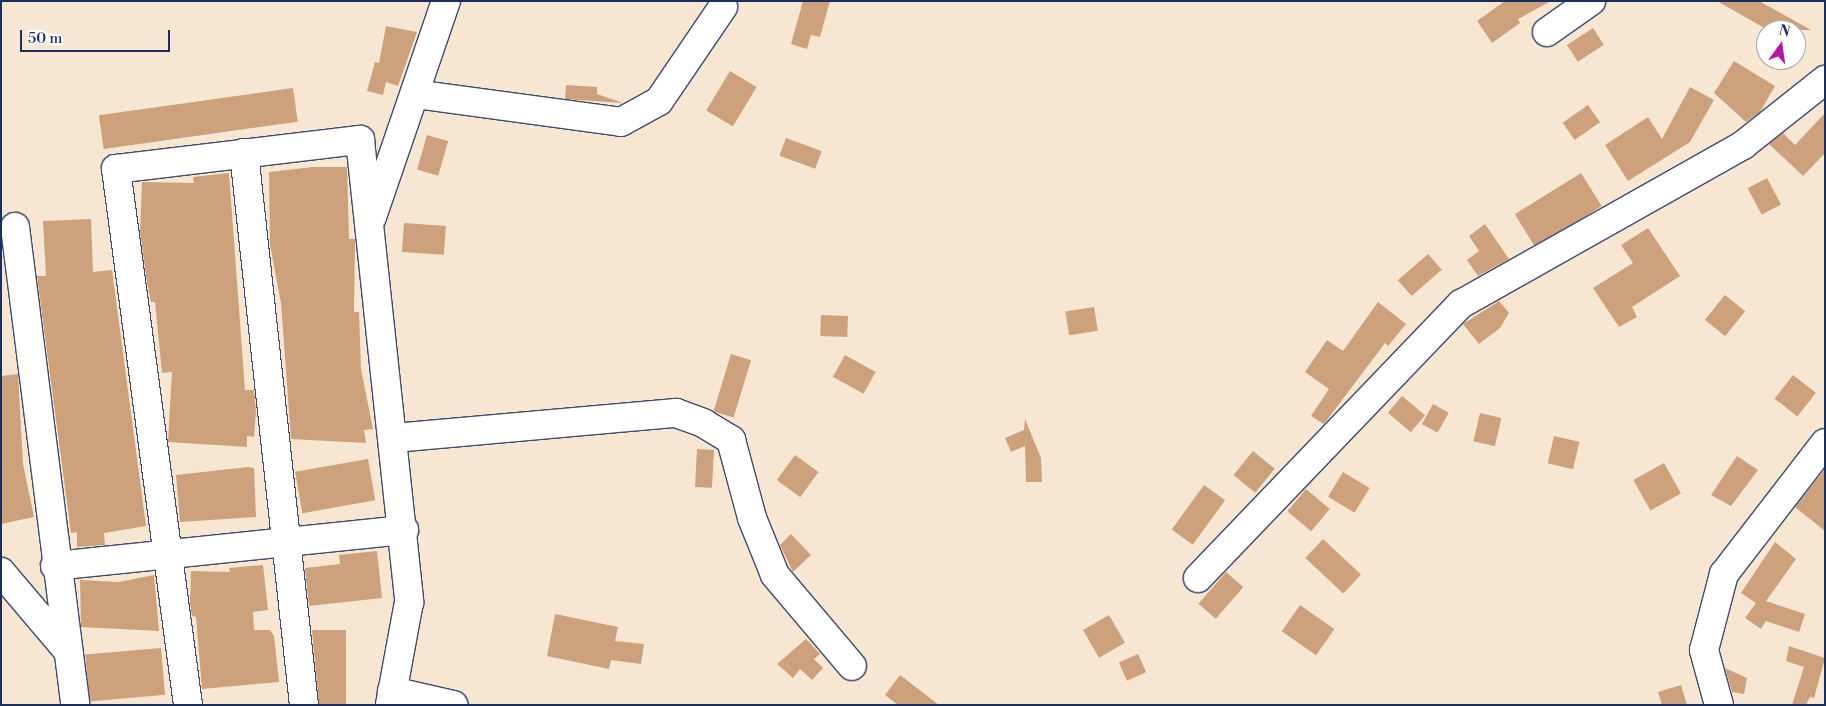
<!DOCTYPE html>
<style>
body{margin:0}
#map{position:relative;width:1826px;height:706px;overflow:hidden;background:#f7e7d2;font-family:"Libre Bodoni",serif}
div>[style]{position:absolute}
.building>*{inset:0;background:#cda17c;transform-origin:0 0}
.roads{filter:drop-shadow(1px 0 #3c4b6f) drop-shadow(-1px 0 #3c4b6f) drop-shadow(0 1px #3c4b6f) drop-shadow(0 -1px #3c4b6f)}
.minor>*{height:28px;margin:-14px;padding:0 14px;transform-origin:14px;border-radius:14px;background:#fff}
span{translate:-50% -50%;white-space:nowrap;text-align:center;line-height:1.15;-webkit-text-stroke:4px #fff;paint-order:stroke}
.frame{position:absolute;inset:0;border:2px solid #1b2f5e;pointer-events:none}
.north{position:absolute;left:1756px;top:20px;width:50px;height:50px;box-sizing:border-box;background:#fff;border:1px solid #a4acbf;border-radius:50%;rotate:14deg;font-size:14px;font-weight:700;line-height:20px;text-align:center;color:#1b2f5e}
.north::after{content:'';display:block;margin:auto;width:18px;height:22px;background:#b5179e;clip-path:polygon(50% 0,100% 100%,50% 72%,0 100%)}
.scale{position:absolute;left:20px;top:30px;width:150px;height:22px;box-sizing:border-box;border:2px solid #1b2f5e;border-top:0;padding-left:6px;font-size:15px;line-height:18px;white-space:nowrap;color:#1b2f5e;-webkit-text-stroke:4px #fff;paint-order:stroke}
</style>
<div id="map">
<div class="building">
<i style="clip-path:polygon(803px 1px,830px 1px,820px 37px,811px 35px,807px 49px,791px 44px)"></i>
<i style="clip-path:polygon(1505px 1px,1551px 1px,1518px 19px,1520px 23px,1492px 43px,1477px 21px)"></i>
<i style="clip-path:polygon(1717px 1px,1759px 1px,1811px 30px,1768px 30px)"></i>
<i style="clip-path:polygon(386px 26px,417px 32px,398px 86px,386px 82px,383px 95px,367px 91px,375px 62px,379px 63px)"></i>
<i style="left:1593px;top:28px;width:20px;height:31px;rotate:57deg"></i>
<i style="clip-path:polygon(1734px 61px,1775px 86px,1760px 112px,1746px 122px,1714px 93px)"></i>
<i style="left:730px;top:71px;width:31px;height:46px;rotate:31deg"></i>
<i style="clip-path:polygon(566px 85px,597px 87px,597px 94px,623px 103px,565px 99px)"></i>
<i style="clip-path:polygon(1690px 87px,1714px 100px,1690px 142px,1628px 181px,1605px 145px,1648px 117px,1662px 139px)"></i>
<i style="left:293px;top:88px;width:34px;height:196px;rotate:82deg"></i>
<i style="left:1588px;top:105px;width:21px;height:31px;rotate:55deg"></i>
<i style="clip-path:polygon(1825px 113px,1825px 153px,1803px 176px,1769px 144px,1783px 133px,1795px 145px)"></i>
<i style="left:427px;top:135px;width:22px;height:36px;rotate:16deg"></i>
<i style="left:786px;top:138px;width:38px;height:19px;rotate:20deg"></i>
<i style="clip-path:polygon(313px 167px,347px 167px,349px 239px,355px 239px,354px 312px,359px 312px,361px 369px,373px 429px,364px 430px,366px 443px,291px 439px,281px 303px,270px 245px,269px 172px)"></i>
<i style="clip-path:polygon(229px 173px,245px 390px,254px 390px,256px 411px,254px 437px,247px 436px,247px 447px,168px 442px,172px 372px,162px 373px,155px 302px,151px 302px,147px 282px,140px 232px,142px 182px,194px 183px,193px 177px)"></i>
<i style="left:1581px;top:173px;width:39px;height:78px;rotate:58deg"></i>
<i style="left:1767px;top:178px;width:30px;height:22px;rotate:62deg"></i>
<i style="clip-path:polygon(91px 219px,93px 272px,112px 270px,146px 526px,104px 533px,105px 545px,77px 547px,77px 532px,71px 533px,37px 276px,46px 276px,43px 221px)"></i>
<i style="left:404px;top:223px;width:42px;height:29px;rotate:4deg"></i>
<i style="clip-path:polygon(1485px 224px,1509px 259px,1478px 276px,1467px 260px,1479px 251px,1469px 236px)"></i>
<i style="clip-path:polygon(1648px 228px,1680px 276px,1632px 307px,1637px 317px,1619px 327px,1593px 288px,1633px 263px,1621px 245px)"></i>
<i style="left:1428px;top:254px;width:21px;height:40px;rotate:49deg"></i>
<i style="left:1725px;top:295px;width:26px;height:32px;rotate:39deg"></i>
<i style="clip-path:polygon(1499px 301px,1509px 313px,1500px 328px,1479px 344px,1463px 324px)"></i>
<i style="clip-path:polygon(1378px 302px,1406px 324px,1388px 346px,1385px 343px,1324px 424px,1311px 416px,1329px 389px,1305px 372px,1327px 340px,1343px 351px)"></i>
<i style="left:1094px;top:307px;width:24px;height:29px;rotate:81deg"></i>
<i style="left:821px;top:315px;width:27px;height:21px;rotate:2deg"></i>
<i style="left:731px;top:354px;width:21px;height:60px;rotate:17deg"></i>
<i style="left:845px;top:355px;width:35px;height:25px;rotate:29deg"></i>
<i style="clip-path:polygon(18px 374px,23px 464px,34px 517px,1px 524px,1px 376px)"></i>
<i style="left:1793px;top:375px;width:29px;height:30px;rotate:38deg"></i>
<i style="left:1402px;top:396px;width:30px;height:22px;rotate:40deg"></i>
<i style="left:1433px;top:404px;width:18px;height:23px;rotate:29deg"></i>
<i style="left:1480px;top:413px;width:22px;height:29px;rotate:13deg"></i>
<i style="clip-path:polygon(1025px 419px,1041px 458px,1042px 482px,1026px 482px,1025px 446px,1011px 452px,1005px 438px,1024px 430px)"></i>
<i style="left:1554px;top:436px;width:26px;height:28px;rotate:13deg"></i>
<i style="left:697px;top:449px;width:17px;height:38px;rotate:3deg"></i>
<i style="left:1253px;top:451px;width:28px;height:31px;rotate:39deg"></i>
<i style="left:795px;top:455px;width:29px;height:31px;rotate:36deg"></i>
<i style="clip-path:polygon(1737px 456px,1758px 470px,1731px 506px,1711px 495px)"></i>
<i style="left:368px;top:459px;width:42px;height:74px;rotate:80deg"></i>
<i style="left:1664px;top:463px;width:35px;height:35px;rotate:61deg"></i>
<i style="clip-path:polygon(248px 467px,254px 468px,256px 517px,180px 522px,176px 475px)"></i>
<i style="clip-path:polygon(1825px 469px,1825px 531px,1795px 507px)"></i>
<i style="left:1343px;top:472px;width:31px;height:29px;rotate:31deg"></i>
<i style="left:1204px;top:485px;width:26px;height:55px;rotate:36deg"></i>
<i style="left:1306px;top:489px;width:31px;height:29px;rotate:40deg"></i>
<i style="clip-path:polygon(791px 534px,811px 555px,793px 572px,780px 545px)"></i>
<i style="left:1323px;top:539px;width:52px;height:26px;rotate:43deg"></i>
<i style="clip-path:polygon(1775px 542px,1796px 559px,1766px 601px,1805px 614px,1799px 632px,1766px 621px,1761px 629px,1745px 618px,1756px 603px,1741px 593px)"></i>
<i style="clip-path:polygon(377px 551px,382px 598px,309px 606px,305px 568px,340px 564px,339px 555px)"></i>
<i style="clip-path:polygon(263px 565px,268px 610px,253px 612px,254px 630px,270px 630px,274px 636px,279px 682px,202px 689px,196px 617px,192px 616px,190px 602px,191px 571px,230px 572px,229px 568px)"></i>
<i style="left:1226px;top:572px;width:23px;height:42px;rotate:41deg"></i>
<i style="clip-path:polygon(154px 575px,159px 631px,81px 627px,80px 580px,119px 582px)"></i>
<i style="left:1300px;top:605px;width:42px;height:32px;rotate:35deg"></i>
<i style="clip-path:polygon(555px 614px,618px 627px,615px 641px,644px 644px,641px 664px,611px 660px,609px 669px,547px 656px)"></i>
<i style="left:1109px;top:615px;width:32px;height:30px;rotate:60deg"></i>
<i style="clip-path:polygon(312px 630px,346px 630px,346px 705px,319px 705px)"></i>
<i style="clip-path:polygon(806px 639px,820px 654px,814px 659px,823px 668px,812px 680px,800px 669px,793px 678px,777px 664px)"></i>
<i style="clip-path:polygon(1789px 646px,1825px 658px,1814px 698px,1810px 697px,1806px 705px,1792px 705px,1804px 667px,1786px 661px)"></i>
<i style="left:161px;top:648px;width:47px;height:76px;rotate:85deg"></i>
<i style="left:1138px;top:654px;width:20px;height:21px;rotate:66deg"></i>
<i style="clip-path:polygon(1725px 668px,1747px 678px,1744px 694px,1732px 692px)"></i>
<i style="clip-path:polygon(900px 675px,939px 705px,898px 705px,885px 695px)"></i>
<i style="clip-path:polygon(1681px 685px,1687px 705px,1662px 705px,1658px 692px)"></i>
</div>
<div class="roads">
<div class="minor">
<i style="left:1547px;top:32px;width:54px;rotate:-35.2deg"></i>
<i style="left:415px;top:94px;width:208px;rotate:7.7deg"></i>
<i style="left:621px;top:122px;width:43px;rotate:-28.9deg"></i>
<i style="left:659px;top:101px;width:114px;rotate:-55.8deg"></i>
<i style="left:244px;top:153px;width:555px;rotate:83.8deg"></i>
<i style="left:372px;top:217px;width:228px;rotate:-71.1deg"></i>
<i style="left:15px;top:227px;width:482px;rotate:82.8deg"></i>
<i style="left:394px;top:438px;width:283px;rotate:-5.1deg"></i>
<i style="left:676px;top:413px;width:29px;rotate:20deg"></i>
<i style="left:703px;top:423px;width:33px;rotate:31deg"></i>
<i style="left:731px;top:440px;width:81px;rotate:74.9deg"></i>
<i style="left:752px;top:518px;width:61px;rotate:68deg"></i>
<i style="left:775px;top:575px;width:119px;rotate:49.8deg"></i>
<i style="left:55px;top:566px;width:351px;rotate:-5.9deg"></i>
<i style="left:1px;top:572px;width:104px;rotate:49.7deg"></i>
<i style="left:1198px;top:578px;width:380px;rotate:-46.2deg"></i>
<i style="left:1461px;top:304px;width:324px;rotate:-29.4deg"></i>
<i style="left:1743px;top:145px;width:105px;rotate:-38.4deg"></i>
<i style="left:392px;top:691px;width:63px;rotate:12.9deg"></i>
<i style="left:188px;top:705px;width:541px;rotate:-97.65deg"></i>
<i style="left:116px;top:169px;width:246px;rotate:-6.8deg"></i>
<i style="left:360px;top:140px;width:465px;rotate:83.9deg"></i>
<i style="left:409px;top:602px;width:105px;rotate:100.5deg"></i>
<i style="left:1719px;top:705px;width:57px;rotate:-105.3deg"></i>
<i style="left:1704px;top:650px;width:79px;rotate:-75.3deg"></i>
<i style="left:1724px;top:574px;width:165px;rotate:-52.4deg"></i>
</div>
</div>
<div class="frame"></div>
<div class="north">N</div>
<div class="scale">50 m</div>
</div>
